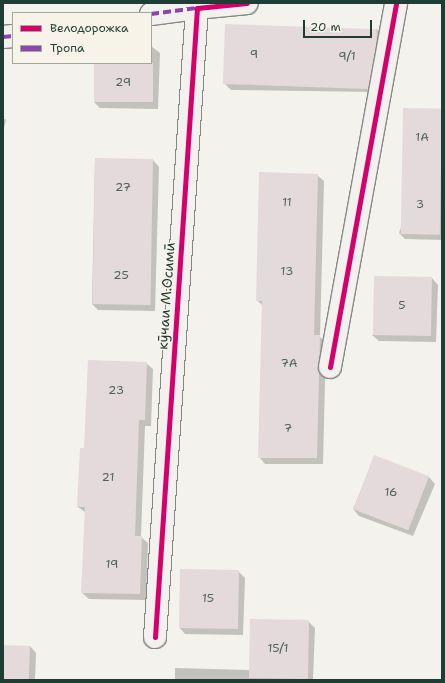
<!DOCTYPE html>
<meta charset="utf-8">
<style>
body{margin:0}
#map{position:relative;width:445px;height:683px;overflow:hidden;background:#f4f2ec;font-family:"Shantell Sans",sans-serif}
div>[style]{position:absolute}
.shadow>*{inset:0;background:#0003}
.building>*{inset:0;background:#e4d9db;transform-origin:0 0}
.roads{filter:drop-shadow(1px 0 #848985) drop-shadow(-1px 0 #848985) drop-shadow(0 1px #848985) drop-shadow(0 -1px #848985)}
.minor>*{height:22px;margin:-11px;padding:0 11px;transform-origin:11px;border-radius:11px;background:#f2f1ed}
.quiet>*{height:4px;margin-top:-2px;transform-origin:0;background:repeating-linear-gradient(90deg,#8e44ad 0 8px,transparent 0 12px)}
.cycleway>*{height:5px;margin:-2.5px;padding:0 2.5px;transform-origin:2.5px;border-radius:2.5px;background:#d6006c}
span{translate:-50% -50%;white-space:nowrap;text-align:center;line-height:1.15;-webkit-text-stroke:3px #f7f3e8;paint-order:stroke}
.number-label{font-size:12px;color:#50645e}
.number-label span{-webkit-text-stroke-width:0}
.street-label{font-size:14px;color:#1f3d34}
.frame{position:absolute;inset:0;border:4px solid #1f3d34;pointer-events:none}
.legend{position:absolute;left:12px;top:12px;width:140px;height:52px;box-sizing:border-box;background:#f7f3e8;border:1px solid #a1aaa0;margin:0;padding:5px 7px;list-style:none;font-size:12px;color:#1f3d34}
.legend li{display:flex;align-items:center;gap:8px;height:20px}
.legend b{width:20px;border:1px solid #a1aaa0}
.scale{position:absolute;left:303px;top:20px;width:69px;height:18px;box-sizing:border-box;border:2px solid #1f3d34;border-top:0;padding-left:5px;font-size:12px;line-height:14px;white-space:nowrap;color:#1f3d34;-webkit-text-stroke:3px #f7f3e8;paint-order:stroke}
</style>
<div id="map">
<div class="shadow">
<i style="clip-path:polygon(377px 29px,383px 35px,374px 92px,231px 90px,224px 83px)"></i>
<i style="clip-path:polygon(151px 46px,160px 53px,158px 109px,100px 108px,94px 102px,95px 63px,151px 63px)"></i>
<i style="clip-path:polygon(442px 110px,442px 240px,405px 239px,399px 233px)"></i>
<i style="clip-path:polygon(3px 118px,6px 120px,3px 132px)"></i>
<i style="clip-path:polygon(95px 159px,153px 160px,159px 167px,155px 311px,98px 310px,92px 304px)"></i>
<i style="clip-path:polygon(317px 175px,324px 181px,320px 337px,326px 342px,323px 464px,265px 464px,259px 457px,263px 306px,257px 300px)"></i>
<i style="clip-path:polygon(432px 278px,438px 285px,436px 342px,379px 341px,372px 335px)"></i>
<i style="clip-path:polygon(146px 363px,153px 369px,151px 426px,145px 426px,141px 537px,148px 543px,146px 600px,89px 599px,82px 593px,86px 513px,78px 507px,85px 449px)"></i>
<i style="clip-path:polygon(375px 456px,429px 477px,435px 484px,413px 536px,359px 516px,353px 509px)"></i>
<i style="clip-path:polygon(238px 571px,245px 578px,243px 635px,185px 634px,179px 627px)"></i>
<i style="clip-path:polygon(308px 621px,315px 628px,313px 680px,175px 680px,175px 668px,249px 670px)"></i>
<i style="clip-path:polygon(3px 646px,30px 646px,36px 653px,35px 680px,3px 680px)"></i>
</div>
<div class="building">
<i style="left:225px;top:24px;width:152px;height:60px;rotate:2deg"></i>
<i style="left:94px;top:63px;width:59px;height:39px"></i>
<i style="left:403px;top:108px;width:39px;height:126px;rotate:1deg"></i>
<i style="left:95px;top:158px;width:58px;height:146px;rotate:1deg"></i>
<i style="clip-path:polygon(259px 172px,318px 174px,314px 335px,320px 335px,317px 458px,258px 458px,262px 301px,256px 301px)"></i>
<i style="left:374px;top:276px;width:58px;height:59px;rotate:1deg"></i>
<i style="clip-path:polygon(88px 360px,147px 362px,145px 420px,139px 420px,135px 536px,142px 536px,140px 594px,81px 593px,85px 507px,77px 507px,80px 448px,84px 448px)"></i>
<i style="left:374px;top:455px;width:59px;height:58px;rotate:21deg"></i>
<i style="left:180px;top:569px;width:59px;height:59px;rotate:1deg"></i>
<i style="left:250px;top:619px;width:59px;height:59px;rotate:1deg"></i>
<i style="left:3px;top:645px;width:27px;height:35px;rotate:2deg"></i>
</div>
<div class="roads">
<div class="minor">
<i style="left:151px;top:14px;width:46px;rotate:-7.4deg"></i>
<i style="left:3px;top:37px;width:10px;rotate:-6deg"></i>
<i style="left:330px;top:367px;width:370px;rotate:-79.7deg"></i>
<i style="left:155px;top:637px;width:630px;rotate:-86.18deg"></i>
<i style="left:197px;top:8px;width:50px;rotate:-5.7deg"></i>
</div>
</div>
<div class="quiet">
<i style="left:151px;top:14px;width:46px;rotate:-7.4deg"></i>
<i style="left:3px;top:37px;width:10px;rotate:-6deg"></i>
</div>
<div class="cycleway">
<i style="left:330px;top:367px;width:370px;rotate:-79.7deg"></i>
<i style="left:155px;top:637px;width:630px;rotate:-86.18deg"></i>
<i style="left:197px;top:8px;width:50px;rotate:-5.7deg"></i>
</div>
<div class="number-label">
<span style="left:254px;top:55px">9</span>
<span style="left:347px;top:57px">9/1</span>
<span style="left:123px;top:83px">29</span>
<span style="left:422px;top:138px">1А</span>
<span style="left:123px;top:188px">27</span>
<span style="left:287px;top:203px">11</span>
<span style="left:420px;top:205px">3</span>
<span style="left:287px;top:272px">13</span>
<span style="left:121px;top:276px">25</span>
<span style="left:402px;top:306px">5</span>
<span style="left:289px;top:364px">7А</span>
<span style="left:116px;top:391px">23</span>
<span style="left:288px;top:429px">7</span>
<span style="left:108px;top:478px">21</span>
<span style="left:391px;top:493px">16</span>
<span style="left:112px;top:565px">19</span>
<span style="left:208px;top:599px">15</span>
<span style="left:278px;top:649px">15/1</span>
</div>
<div class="street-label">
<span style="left:166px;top:296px;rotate:-86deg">кӯчаи М.Осимӣ</span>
</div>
<div class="frame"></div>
<ul class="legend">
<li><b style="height:5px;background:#d6006c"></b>Велодорожка</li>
<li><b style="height:5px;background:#8e44ad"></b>Тропа</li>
</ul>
<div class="scale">20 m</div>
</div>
